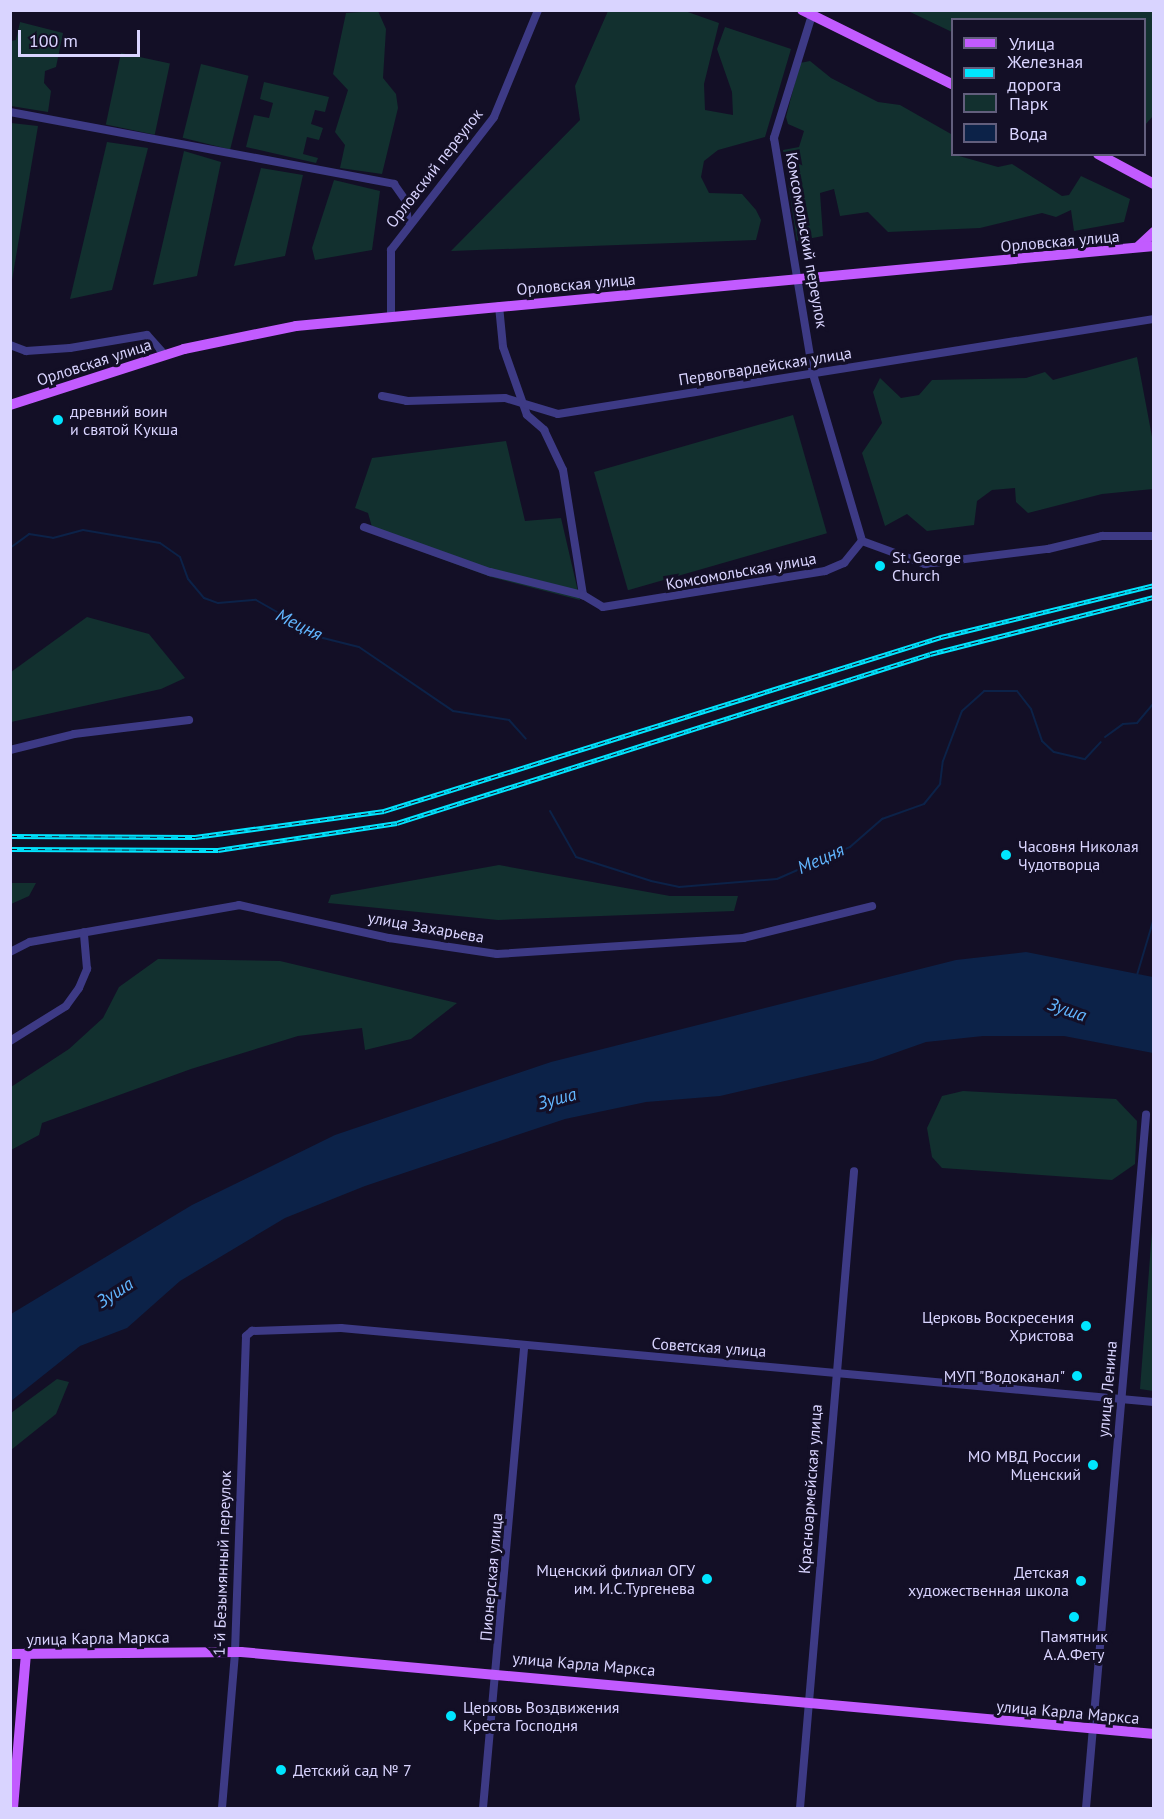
<!DOCTYPE html>
<meta charset="utf-8">
<style>
body{margin:0}
#map{position:relative;width:1164px;height:1819px;overflow:hidden;background:#130f26;font-family:"PT Sans",sans-serif}
div>[style]{position:absolute}
.green>*{inset:0;background:#12302f;transform-origin:0 0}
.water>*{inset:0;background:#0c2248}
.stream>*{height:2px;margin:-1px;padding:0 1px;transform-origin:1px;border-radius:1px;background:#0c2248}
.minor>*{height:8px;margin:-4px;padding:0 4px;transform-origin:4px;border-radius:4px;background:#3d3a85}
.major>*{height:10px;margin:-5px;padding:0 5px;transform-origin:5px;border-radius:5px;background:#c25bff}
.rail>*{height:4.5px;margin-top:-2.25px;transform-origin:0;background:repeating-linear-gradient(90deg,#130f26 0 7px,#00e5ff 0 14px);box-sizing:border-box;border-block:2px solid #00e5ff}
.dots>*{width:16px;height:16px;translate:-50% -50%;box-sizing:border-box;border:3px solid #130f26;border-radius:50%}
span{translate:-50% -50%;white-space:nowrap;text-align:center;line-height:1.15;-webkit-text-stroke:6px #130f26;paint-order:stroke}
.street-label{font-size:16px;color:#d9d4ff}
.poi-label{font-size:16px;color:#d9d4ff}
.left{translate:0 -50%;text-align:left}
.right{translate:-100% -50%;text-align:right}
.water-label{font-size:18px;color:#62b6ff;font-style:italic}
.frame{position:absolute;inset:0;border:12px solid #d9d4ff;pointer-events:none}
.legend{position:absolute;left:951px;top:18px;width:195px;height:138px;box-sizing:border-box;background:#130f26;border:2px solid #625e7d;margin:0;padding:8px 10px;list-style:none;font-size:18px;color:#d9d4ff}
.legend li{display:flex;align-items:center;gap:12px;height:30px}
.legend b{width:30px;border:2px solid #625e7d}
.scale{position:absolute;left:18px;top:30px;width:122px;height:27px;box-sizing:border-box;border:3px solid #d9d4ff;border-top:0;padding-left:8px;font-size:18px;line-height:21px;white-space:nowrap;color:#d9d4ff;-webkit-text-stroke:4px #130f26;paint-order:stroke}
</style>
<div id="map">
<div class="green">
<i style="clip-path:polygon(608px 11px,685px 11px,719px 23px,704px 84px,705px 110px,733px 115px,732px 92px,717px 49px,725px 27px,791px 49px,765px 137px,718px 150px,704px 161px,701px 177px,709px 193px,742px 194px,756px 210px,761px 220px,756px 240px,451px 251px,580px 120px,575px 86px)"></i>
<i style="clip-path:polygon(908px 11px,1153px 11px,1153px 116px,1145px 125px,1144px 20px,952px 20px,952px 32px)"></i>
<i style="clip-path:polygon(346px 13px,378px 11px,386px 29px,383px 78px,396px 94px,398px 108px,382px 174px,340px 168px,345px 145px,335px 132px,348px 90px,333px 74px)"></i>
<i style="clip-path:polygon(20px 22px,63px 33px,56px 67px,45px 71px,44px 83px,51px 91px,48px 112px,11px 106px,11px 41px,16px 40px)"></i>
<i style="left:121px;top:53px;width:50px;height:73px;rotate:12deg"></i>
<i style="clip-path:polygon(810px 61px,831px 78px,878px 102px,900px 105px,951px 134px,952px 154px,998px 167px,1012px 164px,1062px 196px,1069px 195px,1081px 176px,1130px 199px,1124px 222px,1074px 231px,1071px 210px,1056px 217px,1042px 213px,980px 228px,888px 232px,868px 212px,840px 216px,834px 189px,820px 193px,823px 236px,797px 241px,783px 150px,799px 147px,804px 131px,788px 124px,786px 117px,800px 63px)"></i>
<i style="left:201px;top:64px;width:49px;height:76px;rotate:14deg"></i>
<i style="clip-path:polygon(264px 82px,329px 97px,325px 112px,315px 110px,311px 124px,323px 128px,319px 140px,307px 137px,303px 154px,318px 158px,316px 163px,246px 147px,254px 115px,269px 118px,273px 103px,260px 99px)"></i>
<i style="clip-path:polygon(11px 123px,38px 126px,11px 286px,10px 123px)"></i>
<i style="clip-path:polygon(107px 142px,148px 148px,112px 290px,70px 299px)"></i>
<i style="clip-path:polygon(184px 151px,221px 162px,197px 276px,153px 285px)"></i>
<i style="clip-path:polygon(261px 168px,303px 175px,285px 256px,234px 266px)"></i>
<i style="clip-path:polygon(334px 180px,380px 191px,372px 250px,315px 260px,312px 248px)"></i>
<i style="clip-path:polygon(1137px 357px,1153px 442px,1153px 489px,1102px 494px,1028px 513px,1016px 502px,1015px 488px,992px 490px,977px 501px,974px 525px,927px 531px,907px 514px,885px 526px,862px 453px,882px 423px,873px 392px,880px 378px,901px 398px,919px 395px,932px 380px,1026px 378px,1045px 372px,1053px 380px)"></i>
<i style="left:793px;top:415px;width:123px;height:207px;rotate:74deg"></i>
<i style="clip-path:polygon(506px 441px,525px 521px,561px 518px,580px 600px,491px 577px,374px 534px,368px 513px,355px 508px,372px 458px)"></i>
<i style="clip-path:polygon(87px 617px,149px 634px,185px 678px,161px 689px,11px 722px,11px 672px)"></i>
<i style="clip-path:polygon(499px 865px,670px 896px,738px 896px,734px 911px,498px 920px,328px 903px,331px 895px)"></i>
<i style="clip-path:polygon(11px 883px,36px 883px,29px 896px,11px 904px)"></i>
<i style="clip-path:polygon(158px 959px,280px 961px,457px 1003px,411px 1039px,365px 1050px,362px 1028px,298px 1036px,191px 1069px,42px 1123px,39px 1135px,11px 1150px,11px 1087px,69px 1049px,103px 1018px,119px 987px)"></i>
<i style="clip-path:polygon(963px 1091px,1116px 1099px,1137px 1121px,1135px 1164px,1112px 1180px,942px 1168px,932px 1157px,927px 1128px,942px 1096px)"></i>
<i style="clip-path:polygon(1153px 1218px,1154px 1391px,1153px 1391px,1140px 1389px)"></i>
<i style="clip-path:polygon(57px 1379px,69px 1382px,56px 1414px,11px 1450px,11px 1413px)"></i>
</div>
<div class="water">
<i style="clip-path:polygon(1026px 952px,1153px 977px,1153px 1053px,1064px 1036px,983px 1036px,926px 1042px,872px 1061px,720px 1096px,646px 1102px,565px 1119px,365px 1186px,285px 1218px,180px 1281px,127px 1328px,80px 1346px,11px 1401px,11px 1314px,192px 1205px,335px 1135px,551px 1062px,956px 960px)"></i>
</div>
<div class="stream">
<i style="left:10px;top:548px;width:24px;rotate:-36deg"></i>
<i style="left:29px;top:534px;width:24px;rotate:9deg"></i>
<i style="left:53px;top:538px;width:31px;rotate:-15deg"></i>
<i style="left:83px;top:530px;width:78px;rotate:9.6deg"></i>
<i style="left:160px;top:543px;width:24px;rotate:35deg"></i>
<i style="left:180px;top:557px;width:23px;rotate:70deg"></i>
<i style="left:188px;top:579px;width:25px;rotate:50deg"></i>
<i style="left:204px;top:598px;width:15px;rotate:20deg"></i>
<i style="left:218px;top:603px;width:38px;rotate:-5deg"></i>
<i style="left:256px;top:600px;width:77px;rotate:29.6deg"></i>
<i style="left:323px;top:638px;width:37px;rotate:14deg"></i>
<i style="left:359px;top:647px;width:114px;rotate:34.2deg"></i>
<i style="left:453px;top:711px;width:57px;rotate:9.1deg"></i>
<i style="left:509px;top:720px;width:25px;rotate:48deg"></i>
<i style="left:1105px;top:737px;width:22px;rotate:-36deg"></i>
<i style="left:1123px;top:724px;width:14px;rotate:-4deg"></i>
<i style="left:1137px;top:723px;width:26px;rotate:-50deg"></i>
<i style="left:550px;top:811px;width:53px;rotate:60.5deg"></i>
<i style="left:576px;top:857px;width:79px;rotate:17.7deg"></i>
<i style="left:651px;top:881px;width:29px;rotate:12deg"></i>
<i style="left:679px;top:887px;width:98px;rotate:-4.7deg"></i>
<i style="left:777px;top:879px;width:80px;rotate:-23.7deg"></i>
<i style="left:850px;top:847px;width:43px;rotate:-41.2deg"></i>
<i style="left:882px;top:819px;width:45px;rotate:-19.7deg"></i>
<i style="left:924px;top:804px;width:26px;rotate:-51deg"></i>
<i style="left:940px;top:784px;width:23px;rotate:-83deg"></i>
<i style="left:943px;top:761px;width:53px;rotate:-69.2deg"></i>
<i style="left:962px;top:711px;width:30px;rotate:-42deg"></i>
<i style="left:984px;top:691px;width:33px"></i>
<i style="left:1017px;top:691px;width:23px;rotate:52deg"></i>
<i style="left:1031px;top:709px;width:34px;rotate:71deg"></i>
<i style="left:1042px;top:741px;width:16px;rotate:43deg"></i>
<i style="left:1054px;top:752px;width:32px;rotate:13deg"></i>
<i style="left:1085px;top:759px;width:23px;rotate:-47deg"></i>
<i style="left:1137px;top:975px;width:59px;rotate:-73.4deg"></i>
</div>
<div class="minor">
<i style="left:812px;top:15px;width:129px;rotate:107.2deg"></i>
<i style="left:774px;top:138px;width:239px;rotate:80.6deg"></i>
<i style="left:813px;top:374px;width:174px;rotate:73.6deg"></i>
<i style="left:10px;top:112px;width:391px;rotate:10.6deg"></i>
<i style="left:394px;top:184px;width:19px;rotate:55deg"></i>
<i style="left:405px;top:200px;width:21px;rotate:82deg"></i>
<i style="left:499px;top:306px;width:41px;rotate:84.4deg"></i>
<i style="left:503px;top:347px;width:72px;rotate:70.6deg"></i>
<i style="left:527px;top:415px;width:23px;rotate:41deg"></i>
<i style="left:544px;top:430px;width:44px;rotate:64.6deg"></i>
<i style="left:563px;top:470px;width:127px;rotate:80.9deg"></i>
<i style="left:391px;top:315px;width:65px;rotate:-90deg"></i>
<i style="left:391px;top:250px;width:168px;rotate:-52.2deg"></i>
<i style="left:494px;top:117px;width:116px;rotate:-67.6deg"></i>
<i style="left:10px;top:345px;width:17px;rotate:21deg"></i>
<i style="left:26px;top:351px;width:44px;rotate:-3.9deg"></i>
<i style="left:70px;top:348px;width:78px;rotate:-9.6deg"></i>
<i style="left:147px;top:335px;width:27px;rotate:48deg"></i>
<i style="left:382px;top:396px;width:25px;rotate:11deg"></i>
<i style="left:407px;top:401px;width:98px;rotate:-1.8deg"></i>
<i style="left:505px;top:398px;width:55px;rotate:16.8deg"></i>
<i style="left:558px;top:414px;width:604px;rotate:-9.06deg"></i>
<i style="left:364px;top:527px;width:134px;rotate:19.7deg"></i>
<i style="left:490px;top:572px;width:96px;rotate:13.9deg"></i>
<i style="left:583px;top:595px;width:23px;rotate:31deg"></i>
<i style="left:603px;top:607px;width:225px;rotate:-9.2deg"></i>
<i style="left:825px;top:571px;width:21px;rotate:-23deg"></i>
<i style="left:844px;top:563px;width:28px;rotate:-51deg"></i>
<i style="left:862px;top:541px;width:67px;rotate:20.1deg"></i>
<i style="left:925px;top:564px;width:124px;rotate:-7deg"></i>
<i style="left:1048px;top:549px;width:56px;rotate:-13.5deg"></i>
<i style="left:1102px;top:536px;width:52px"></i>
<i style="left:10px;top:750px;width:66px;rotate:-14deg"></i>
<i style="left:74px;top:734px;width:116px;rotate:-6.9deg"></i>
<i style="left:10px;top:952px;width:22px;rotate:-27deg"></i>
<i style="left:30px;top:942px;width:212px;rotate:-10deg"></i>
<i style="left:239px;top:905px;width:154px;rotate:12.4deg"></i>
<i style="left:389px;top:938px;width:109px;rotate:8.4deg"></i>
<i style="left:497px;top:954px;width:247px;rotate:-3.7deg"></i>
<i style="left:743px;top:938px;width:133px;rotate:-13.9deg"></i>
<i style="left:10px;top:1041px;width:66px;rotate:-32deg"></i>
<i style="left:66px;top:1006px;width:22px;rotate:-54deg"></i>
<i style="left:79px;top:988px;width:21px;rotate:-67deg"></i>
<i style="left:87px;top:969px;width:37px;rotate:-95deg"></i>
<i style="left:222px;top:1808px;width:157px;rotate:-85.2deg"></i>
<i style="left:235px;top:1652px;width:316px;rotate:-88deg"></i>
<i style="left:246px;top:1336px;width:8px;rotate:-40deg"></i>
<i style="left:252px;top:1331px;width:89px;rotate:-1.9deg"></i>
<i style="left:341px;top:1328px;width:816px;rotate:5.2deg"></i>
<i style="left:483px;top:1808px;width:462px;rotate:-84.9deg"></i>
<i style="left:800px;top:1808px;width:639px;rotate:-85.15deg"></i>
<i style="left:1086px;top:1808px;width:696px;rotate:-85.05deg"></i>
</div>
<div class="major">
<i style="left:802px;top:10px;width:167px;rotate:26.3deg"></i>
<i style="left:1098px;top:154px;width:64px;rotate:28.2deg"></i>
<i style="left:1139px;top:246px;width:21px;rotate:-43deg"></i>
<i style="left:10px;top:405px;width:183px;rotate:-17.8deg"></i>
<i style="left:184px;top:349px;width:114px;rotate:-11.6deg"></i>
<i style="left:296px;top:326px;width:862px;rotate:-5.33deg"></i>
<i style="left:10px;top:1654px;width:231px;rotate:-0.5deg"></i>
<i style="left:241px;top:1652px;width:917px;rotate:5.13deg"></i>
<i style="left:13px;top:1808px;width:155px;rotate:-85.2deg"></i>
</div>
<div class="rail">
<i style="left:10px;top:836px;width:185px;rotate:0.3deg"></i>
<i style="left:195px;top:837px;width:191px;rotate:-7.8deg"></i>
<i style="left:384px;top:811px;width:584px;rotate:-17.35deg"></i>
<i style="left:941px;top:637px;width:219px;rotate:-13.7deg"></i>
<i style="left:10px;top:849px;width:208px;rotate:0.3deg"></i>
<i style="left:218px;top:850px;width:181px;rotate:-8.6deg"></i>
<i style="left:397px;top:823px;width:559px;rotate:-17.59deg"></i>
<i style="left:930px;top:654px;width:231px;rotate:-14.3deg"></i>
</div>
<div class="dots">
<i style="left:58px;top:420px;background:#00e5ff"></i>
<i style="left:880px;top:566px;background:#00e5ff"></i>
<i style="left:1006px;top:855px;background:#00e5ff"></i>
<i style="left:1086px;top:1326px;background:#00e5ff"></i>
<i style="left:1077px;top:1376px;background:#00e5ff"></i>
<i style="left:1093px;top:1465px;background:#00e5ff"></i>
<i style="left:707px;top:1579px;background:#00e5ff"></i>
<i style="left:1081px;top:1581px;background:#00e5ff"></i>
<i style="left:1074px;top:1617px;background:#00e5ff"></i>
<i style="left:451px;top:1716px;background:#00e5ff"></i>
<i style="left:281px;top:1770px;background:#00e5ff"></i>
</div>
<div class="street-label">
<span style="left:434px;top:168px;rotate:-52deg">Орловский переулок</span>
<span style="left:807px;top:240px;rotate:80deg">Комсомольский переулок</span>
<span style="left:1060px;top:241px;rotate:-5deg">Орловская улица</span>
<span style="left:576px;top:284px;rotate:-5deg">Орловская улица</span>
<span style="left:94px;top:362px;rotate:-18deg">Орловская улица</span>
<span style="left:765px;top:366px;rotate:-9deg">Первогвардейская улица</span>
<span style="left:741px;top:571px;rotate:-10deg">Комсомольская улица</span>
<span style="left:426px;top:927px;rotate:10deg">улица Захарьева</span>
<span style="left:709px;top:1347px;rotate:4deg">Советская улица</span>
<span style="left:1107px;top:1389px;rotate:-85deg">улица Ленина</span>
<span style="left:810px;top:1489px;rotate:-86deg">Красноармейская улица</span>
<span style="left:222px;top:1563px;rotate:-88deg">1-й Безымянный переулок</span>
<span style="left:491px;top:1577px;rotate:-85deg">Пионерская улица</span>
<span style="left:98px;top:1638px;rotate:-1deg">улица Карла Маркса</span>
<span style="left:584px;top:1664px;rotate:5deg">улица Карла Маркса</span>
<span style="left:1068px;top:1712px;rotate:5deg">улица Карла Маркса</span>
</div>
<div class="poi-label">
<span class="left" style="left:70px;top:420px">древний воин<br>и святой Кукша</span>
<span class="left" style="left:892px;top:566px">St. George<br>Church</span>
<span class="left" style="left:1018px;top:855px">Часовня Николая<br>Чудотворца</span>
<span class="right" style="left:1074px;top:1326px">Церковь Воскресения<br>Христова</span>
<span class="right" style="left:1065px;top:1376px">МУП "Водоканал"</span>
<span class="right" style="left:1081px;top:1465px">МО МВД России<br>Мценский</span>
<span class="right" style="left:695px;top:1579px">Мценский филиал ОГУ<br>им. И.С.Тургенева</span>
<span class="right" style="left:1069px;top:1581px">Детская<br>художественная школа</span>
<span style="left:1074px;top:1645px">Памятник<br>А.А.Фету</span>
<span class="left" style="left:463px;top:1716px">Церковь Воздвижения<br>Креста Господня</span>
<span class="left" style="left:293px;top:1770px">Детский сад № 7</span>
</div>
<div class="water-label">
<span style="left:299px;top:625px;rotate:26deg">Мецня</span>
<span style="left:821px;top:859px;rotate:-24deg">Мецня</span>
<span style="left:1067px;top:1010px;rotate:19deg">Зуша</span>
<span style="left:557px;top:1099px;rotate:-15deg">Зуша</span>
<span style="left:115px;top:1293px;rotate:-33deg">Зуша</span>
</div>
<div class="frame"></div>
<ul class="legend">
<li><b style="height:8px;background:#c25bff"></b>Улица</li>
<li><b style="height:8px;background:#00e5ff"></b>Железная дорога</li>
<li><b style="height:16px;background:#12302f"></b>Парк</li>
<li><b style="height:16px;background:#0c2248"></b>Вода</li>
</ul>
<div class="scale">100 m</div>
</div>
